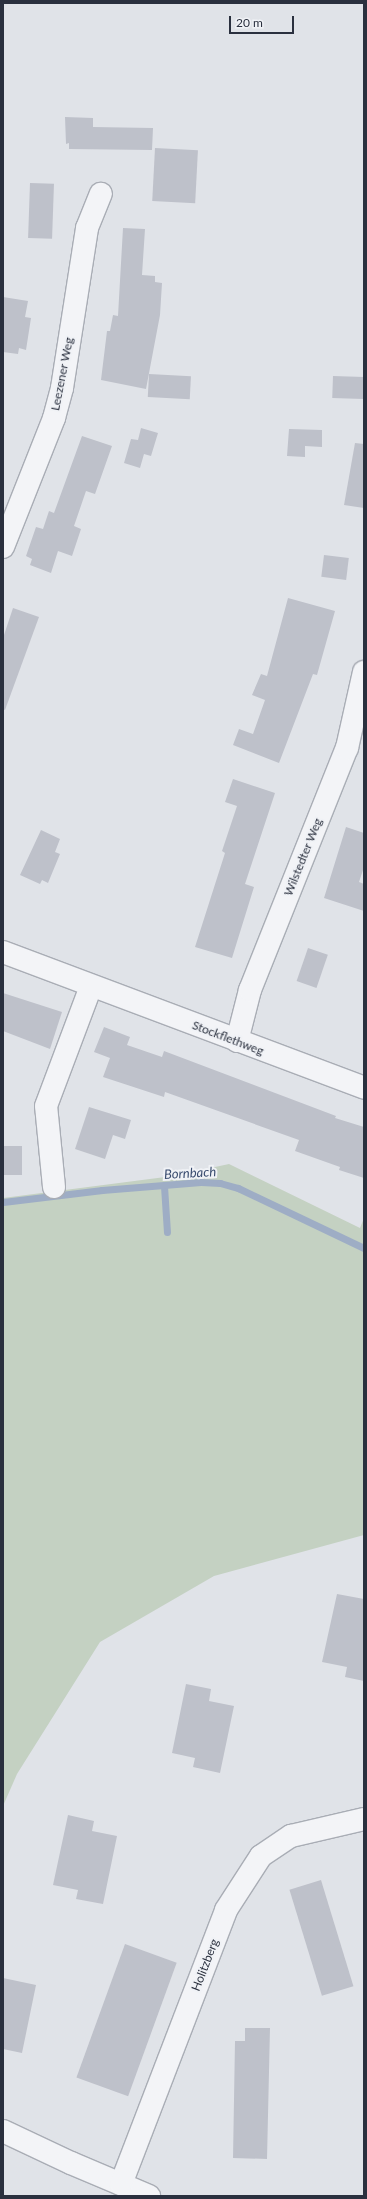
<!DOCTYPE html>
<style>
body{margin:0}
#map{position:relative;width:367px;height:2199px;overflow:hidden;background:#e0e3e8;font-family:Lato,sans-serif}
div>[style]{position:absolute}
.green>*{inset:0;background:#c4d1c2}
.stream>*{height:7px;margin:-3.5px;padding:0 3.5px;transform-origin:3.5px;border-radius:3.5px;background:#9eadc5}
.building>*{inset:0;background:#bec1ca;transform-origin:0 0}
.roads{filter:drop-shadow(1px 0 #a9adb5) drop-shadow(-1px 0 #a9adb5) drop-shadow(0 1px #a9adb5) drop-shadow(0 -1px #a9adb5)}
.minor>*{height:22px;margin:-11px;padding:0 11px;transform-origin:11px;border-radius:11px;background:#f3f4f7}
span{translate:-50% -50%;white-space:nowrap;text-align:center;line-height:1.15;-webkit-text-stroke:4px #f0f2f6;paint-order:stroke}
.street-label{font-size:12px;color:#2a303e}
.water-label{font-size:13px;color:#384b6e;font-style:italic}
.frame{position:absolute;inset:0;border:4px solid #2a303e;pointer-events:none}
.scale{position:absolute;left:229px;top:16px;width:65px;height:18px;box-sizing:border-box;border:2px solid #2a303e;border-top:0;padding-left:5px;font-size:12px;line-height:14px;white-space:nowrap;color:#2a303e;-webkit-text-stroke:3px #f0f2f6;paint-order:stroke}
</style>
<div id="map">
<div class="green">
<i style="clip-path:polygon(229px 1164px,360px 1228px,364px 1218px,364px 1535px,214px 1576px,100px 1642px,17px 1774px,3px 1806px,3px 1198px,173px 1176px)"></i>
</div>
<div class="stream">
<i style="left:164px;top:1186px;width:46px;rotate:86.3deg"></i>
<i style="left:3px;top:1202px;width:100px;rotate:-6.9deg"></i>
<i style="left:102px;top:1190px;width:99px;rotate:-4.6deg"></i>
<i style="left:201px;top:1182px;width:19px;rotate:3deg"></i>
<i style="left:220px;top:1183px;width:19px;rotate:16deg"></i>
<i style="left:238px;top:1188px;width:140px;rotate:25.5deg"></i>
</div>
<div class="building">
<i style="clip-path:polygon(65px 117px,93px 118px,93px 127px,153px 128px,152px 150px,69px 149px,69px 143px,66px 144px)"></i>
<i style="left:155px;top:148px;width:43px;height:53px;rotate:3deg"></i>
<i style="left:30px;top:183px;width:24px;height:55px;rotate:2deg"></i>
<i style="clip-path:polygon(123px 228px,145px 229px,142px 275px,155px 276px,155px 282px,162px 283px,160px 315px,146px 389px,101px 380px,107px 331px,110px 331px,113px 315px,118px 316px)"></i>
<i style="clip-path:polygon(3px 297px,28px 301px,25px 317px,31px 318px,26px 350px,19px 348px,18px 354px,3px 352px)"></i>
<i style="left:149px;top:374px;width:42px;height:23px;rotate:3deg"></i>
<i style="left:333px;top:376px;width:31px;height:22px;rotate:2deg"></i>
<i style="clip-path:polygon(141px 428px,158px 433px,151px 456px,144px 454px,140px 468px,124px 463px,131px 439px,138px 440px)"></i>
<i style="clip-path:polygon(289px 429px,322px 430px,322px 447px,305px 446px,305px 457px,287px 456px)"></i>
<i style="clip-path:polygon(82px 436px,112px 446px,95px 494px,86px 491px,74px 526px,81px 529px,72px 556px,58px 551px,51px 573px,30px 565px,32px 559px,26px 556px,36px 527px,43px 529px,49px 511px,54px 513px)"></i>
<i style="clip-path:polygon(355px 443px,364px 444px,364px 508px,344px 505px)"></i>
<i style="left:324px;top:555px;width:25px;height:22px;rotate:7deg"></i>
<i style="clip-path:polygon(288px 598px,335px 611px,317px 675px,313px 674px,279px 763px,233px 745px,239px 729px,253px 734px,265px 700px,252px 695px,261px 674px,267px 676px)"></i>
<i style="clip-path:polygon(13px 608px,39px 617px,5px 710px,3px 709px,3px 638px)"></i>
<i style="clip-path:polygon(233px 779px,275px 793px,245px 884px,254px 887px,232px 958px,195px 947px,225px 853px,222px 851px,237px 806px,225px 802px)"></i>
<i style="clip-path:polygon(346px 827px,364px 833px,364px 867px,359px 882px,364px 884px,364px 911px,324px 898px)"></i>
<i style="clip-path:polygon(41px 830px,60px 839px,55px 852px,60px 854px,48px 883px,42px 880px,40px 884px,20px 875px)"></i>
<i style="left:308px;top:948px;width:21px;height:35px;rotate:19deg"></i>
<i style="clip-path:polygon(3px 993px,62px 1012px,50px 1049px,3px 1031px)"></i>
<i style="clip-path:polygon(104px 1027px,130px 1037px,127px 1045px,162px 1057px,164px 1051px,336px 1116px,335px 1118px,364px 1127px,364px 1178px,339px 1170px,340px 1167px,295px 1151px,299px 1140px,165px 1092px,164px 1097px,103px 1077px,110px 1058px,94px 1052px)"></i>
<i style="clip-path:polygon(89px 1107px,131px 1120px,125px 1139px,113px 1135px,105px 1159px,75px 1149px)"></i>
<i style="left:3px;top:1146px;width:19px;height:29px"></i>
<i style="clip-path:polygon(337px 1594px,364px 1599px,364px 1681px,345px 1677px,347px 1667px,322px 1662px)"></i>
<i style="clip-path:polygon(186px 1684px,211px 1689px,209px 1701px,234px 1706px,220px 1773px,193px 1767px,195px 1758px,172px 1753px)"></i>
<i style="clip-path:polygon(68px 1815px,94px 1821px,92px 1831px,117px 1836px,103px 1904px,76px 1899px,78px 1890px,53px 1885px)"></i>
<i style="left:321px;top:1880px;width:111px;height:33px;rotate:73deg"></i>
<i style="left:125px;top:1944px;width:55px;height:142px;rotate:20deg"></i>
<i style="clip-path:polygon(3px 1978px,36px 1985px,22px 2053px,3px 2049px)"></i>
<i style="clip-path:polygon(245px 2028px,270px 2028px,267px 2159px,233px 2158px,235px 2041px,245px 2041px)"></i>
</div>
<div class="roads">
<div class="minor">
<i style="left:3px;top:547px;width:139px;rotate:-68.4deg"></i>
<i style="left:54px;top:418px;width:31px;rotate:-75deg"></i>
<i style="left:62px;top:388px;width:162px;rotate:-81.1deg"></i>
<i style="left:87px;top:228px;width:37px;rotate:-68deg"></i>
<i style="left:3px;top:952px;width:386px;rotate:20.6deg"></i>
<i style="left:237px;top:1041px;width:53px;rotate:-75.7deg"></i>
<i style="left:250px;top:990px;width:261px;rotate:-68.2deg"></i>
<i style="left:347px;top:748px;width:78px;rotate:-77.4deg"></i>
<i style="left:54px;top:1187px;width:81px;rotate:-95.6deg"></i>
<i style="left:46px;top:1106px;width:128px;rotate:-69.4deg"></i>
<i style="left:3px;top:2131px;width:75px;rotate:25.2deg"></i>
<i style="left:71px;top:2163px;width:85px;rotate:22.9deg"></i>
<i style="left:121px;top:2184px;width:293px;rotate:-69deg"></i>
<i style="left:226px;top:1910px;width:64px;rotate:-57.1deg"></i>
<i style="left:261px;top:1856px;width:36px;rotate:-34deg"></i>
<i style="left:291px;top:1836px;width:75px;rotate:-13.1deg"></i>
</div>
</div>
<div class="street-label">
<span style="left:62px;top:374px;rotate:-79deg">Leezener Weg</span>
<span style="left:303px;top:857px;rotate:-68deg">Wilstedter Weg</span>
<span style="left:228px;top:1038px;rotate:21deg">Stockflethweg</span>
<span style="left:205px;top:1965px;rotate:-69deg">Holitzberg</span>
</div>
<div class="water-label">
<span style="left:190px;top:1173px;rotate:-3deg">Bornbach</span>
</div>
<div class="frame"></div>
<div class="scale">20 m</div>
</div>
